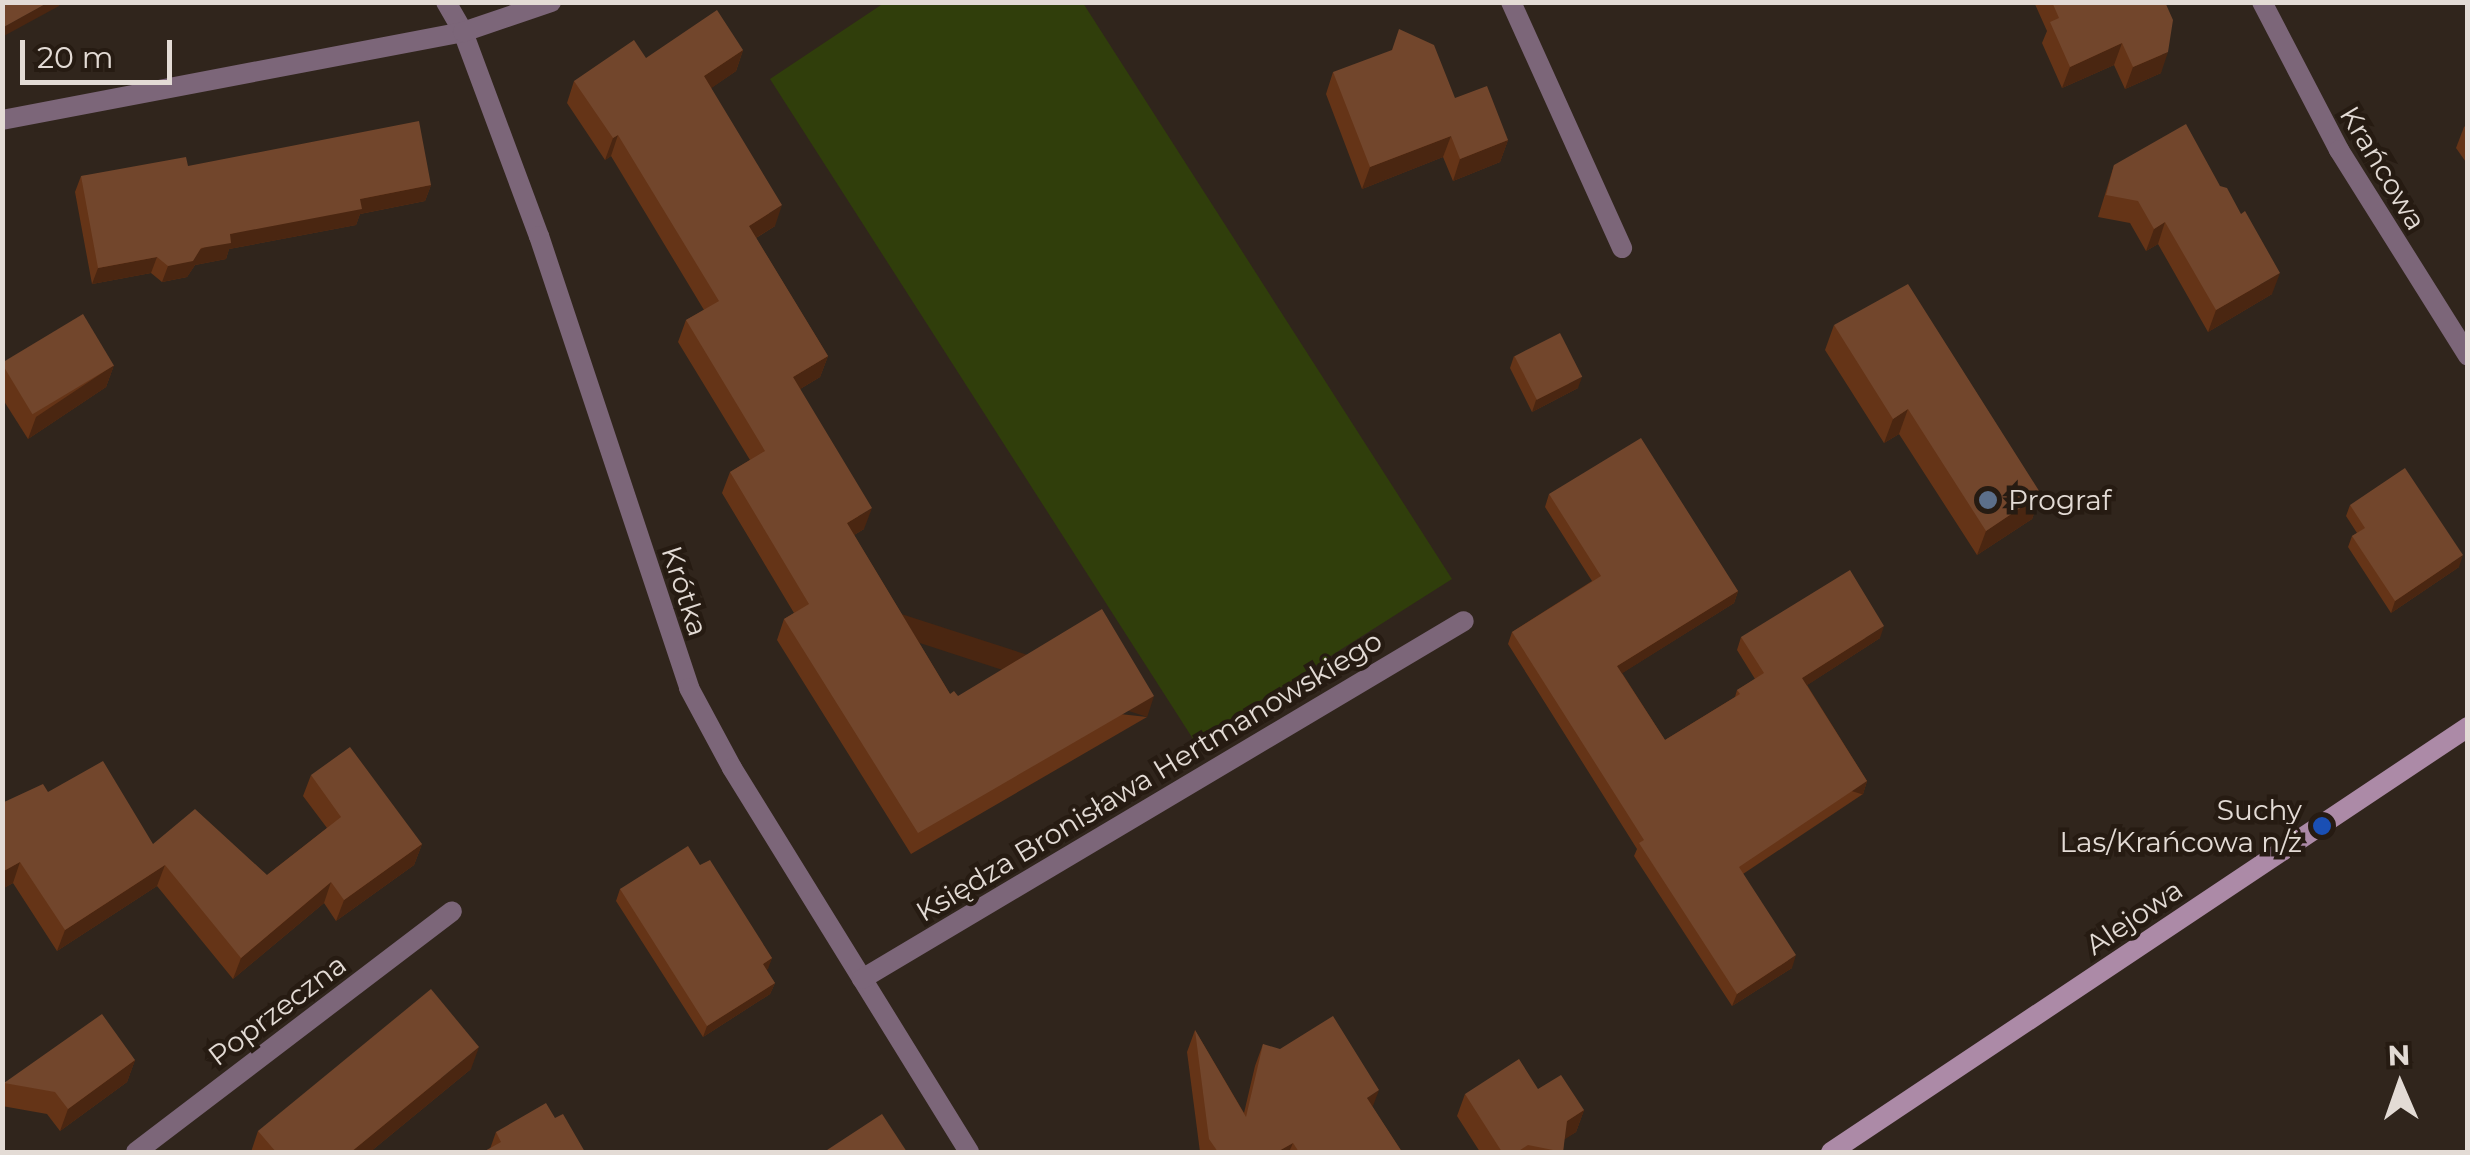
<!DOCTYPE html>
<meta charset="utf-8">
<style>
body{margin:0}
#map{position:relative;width:2470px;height:1155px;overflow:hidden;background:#30251c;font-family:Montserrat,sans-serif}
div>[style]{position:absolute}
.green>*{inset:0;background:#303e0b}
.street>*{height:20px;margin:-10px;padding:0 10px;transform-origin:10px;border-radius:10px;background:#7c6679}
.secondary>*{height:20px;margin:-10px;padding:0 10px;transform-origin:10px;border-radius:10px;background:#ac8aa7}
.wall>*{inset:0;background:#653417}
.shaded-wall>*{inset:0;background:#4a2611;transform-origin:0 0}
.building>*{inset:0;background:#72462c;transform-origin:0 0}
.dots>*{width:28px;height:28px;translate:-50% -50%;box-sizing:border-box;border:5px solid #261b12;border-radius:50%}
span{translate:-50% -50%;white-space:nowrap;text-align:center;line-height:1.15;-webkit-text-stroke:9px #261b12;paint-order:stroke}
.street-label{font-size:28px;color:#e3dbd5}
.poi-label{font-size:28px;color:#e3dbd5}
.left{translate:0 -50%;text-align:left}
.right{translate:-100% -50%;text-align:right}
.frame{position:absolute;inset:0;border:5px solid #e3dbd5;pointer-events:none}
.north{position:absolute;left:2350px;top:1035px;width:100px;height:100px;-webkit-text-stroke:8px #261b12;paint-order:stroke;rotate:358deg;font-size:28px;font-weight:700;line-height:40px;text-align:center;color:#e3dbd5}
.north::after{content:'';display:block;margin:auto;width:35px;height:45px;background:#e3dbd5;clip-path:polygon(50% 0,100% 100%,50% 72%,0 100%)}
.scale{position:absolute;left:20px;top:40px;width:152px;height:45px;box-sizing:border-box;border:5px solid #e3dbd5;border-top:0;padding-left:12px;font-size:30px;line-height:35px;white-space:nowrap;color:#e3dbd5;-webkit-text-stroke:8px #261b12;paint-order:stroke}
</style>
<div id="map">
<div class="green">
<i style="clip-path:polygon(884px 3px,1083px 3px,1452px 579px,1195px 742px,770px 79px)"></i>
</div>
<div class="street">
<i style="left:446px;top:2px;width:34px;rotate:60deg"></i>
<i style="left:463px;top:32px;width:218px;rotate:69.6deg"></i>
<i style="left:539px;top:236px;width:476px;rotate:71.6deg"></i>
<i style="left:689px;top:688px;width:91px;rotate:61.7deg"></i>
<i style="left:732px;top:768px;width:451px;rotate:58.3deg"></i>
<i style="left:1511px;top:2px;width:270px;rotate:65.7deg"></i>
<i style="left:2262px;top:2px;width:167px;rotate:62.5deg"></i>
<i style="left:2339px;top:150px;width:243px;rotate:57.9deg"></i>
<i style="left:2px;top:120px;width:469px;rotate:-10.8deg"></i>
<i style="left:463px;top:32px;width:93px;rotate:-18.8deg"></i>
<i style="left:862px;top:979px;width:700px;rotate:-30.74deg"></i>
<i style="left:136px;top:1152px;width:397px;rotate:-37.3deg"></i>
</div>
<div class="secondary">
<i style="left:1831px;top:1152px;width:766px;rotate:-33.71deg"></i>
</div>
<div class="wall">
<i style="clip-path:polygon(2034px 2px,2165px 2px,2161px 73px,2125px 89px,2114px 65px,2062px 88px,2042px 43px,2047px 31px)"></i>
<i style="clip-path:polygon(743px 50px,736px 71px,711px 88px,775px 226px,756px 238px,828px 356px,820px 377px,800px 389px,864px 529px,854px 535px,950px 694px,958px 696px,1147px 717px,911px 854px,777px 640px,784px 619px,794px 613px,722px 493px,730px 472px,750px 460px,678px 342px,686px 320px,704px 310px,611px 156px,605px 160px,567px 103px,574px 81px,646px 58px)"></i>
<i style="clip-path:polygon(1333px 72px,1455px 98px,1508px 140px,1500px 162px,1453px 181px,1443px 157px,1362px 189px,1326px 94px)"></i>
<i style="clip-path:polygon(2468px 124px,2468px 165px,2456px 148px,2464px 127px)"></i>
<i style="clip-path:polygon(2114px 165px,2272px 294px,2208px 332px,2158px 244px,2146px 251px,2130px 223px,2098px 217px)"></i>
<i style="clip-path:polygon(188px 166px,431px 185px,425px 201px,360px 214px,356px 225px,229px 249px,226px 259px,195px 265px,187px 277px,162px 282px,151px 273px,92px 284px,75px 192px,81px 176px)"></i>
<i style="clip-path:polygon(1834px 325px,2041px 494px,2032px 519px,1977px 555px,1899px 434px,1884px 443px,1825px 350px)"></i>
<i style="clip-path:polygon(1514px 356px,1578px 388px,1532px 412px,1510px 368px)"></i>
<i style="clip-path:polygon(114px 365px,106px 387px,28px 439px,2px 398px,4px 366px)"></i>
<i style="clip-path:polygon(1549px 494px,1738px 591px,1734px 603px,1622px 673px,1665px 740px,1735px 697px,1737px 690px,1755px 679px,1737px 650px,1741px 637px,1880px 638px,1807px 685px,1867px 781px,1863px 794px,1743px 874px,1792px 968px,1732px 1006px,1634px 856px,1637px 849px,1508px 644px,1512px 632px,1592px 581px,1545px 507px)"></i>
<i style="clip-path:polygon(2350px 505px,2459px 567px,2391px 613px,2348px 547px,2352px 536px,2357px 533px,2346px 516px)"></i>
<i style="clip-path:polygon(311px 775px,422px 844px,414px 865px,336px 921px,324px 903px,233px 979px,157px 886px,57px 951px,13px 883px,2px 889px,2px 803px,48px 792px,153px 844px,267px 875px,327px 828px,303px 796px)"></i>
<i style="clip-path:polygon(700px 865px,772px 958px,766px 970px,775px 983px,770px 994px,703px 1037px,616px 901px,620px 889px)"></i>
<i style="clip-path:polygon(1195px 1030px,1244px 1113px,1255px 1066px,1263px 1044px,1373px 1108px,1402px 1152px,1200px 1152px,1187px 1052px)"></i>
<i style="clip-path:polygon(135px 1060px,127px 1082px,60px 1131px,47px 1114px,2px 1106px,2px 1087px,4px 1083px)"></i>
<i style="clip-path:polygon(471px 1069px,370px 1152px,251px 1152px,258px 1131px)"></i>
<i style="clip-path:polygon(1465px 1094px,1584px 1110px,1576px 1132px,1564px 1139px,1563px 1152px,1480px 1152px,1457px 1116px)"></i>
<i style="clip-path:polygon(555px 1118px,490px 1149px,496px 1132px)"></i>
</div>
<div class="shaded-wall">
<i style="clip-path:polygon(49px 2px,60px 2px,59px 6px,2px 37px,2px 28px)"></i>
<i style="clip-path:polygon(2122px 43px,2114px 65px,2062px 88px,2070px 67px)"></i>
<i style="clip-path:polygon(743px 50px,736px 71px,697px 98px,704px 76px)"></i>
<i style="clip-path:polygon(2168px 52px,2161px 73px,2125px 89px,2133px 67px)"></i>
<i style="clip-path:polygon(618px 135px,611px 156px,605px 160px,613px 138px)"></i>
<i style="clip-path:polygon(1451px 136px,1443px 157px,1362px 189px,1370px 167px)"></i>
<i style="clip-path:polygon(1508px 140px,1500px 162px,1453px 181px,1460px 159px)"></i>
<i style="clip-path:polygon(431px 185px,425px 201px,360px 214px,356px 225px,229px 249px,226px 259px,195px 265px,187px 277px,162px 282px,168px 266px,230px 234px,360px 199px)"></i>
<i style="clip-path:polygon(782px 205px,775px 226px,741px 247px,749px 226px)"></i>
<i style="clip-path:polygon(2165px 222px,2158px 244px,2146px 251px,2154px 229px)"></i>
<i style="clip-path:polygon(157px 257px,151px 273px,92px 284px,98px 268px)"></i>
<i style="clip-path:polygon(2280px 273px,2272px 294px,2208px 332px,2216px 310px)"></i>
<i style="clip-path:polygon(828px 356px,820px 377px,785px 398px,793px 377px)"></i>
<i style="clip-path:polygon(114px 365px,106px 387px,28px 439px,36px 417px)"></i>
<i style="clip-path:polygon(1582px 377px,1578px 388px,1532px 412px,1536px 400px)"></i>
<i style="clip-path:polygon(1908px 409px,1899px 434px,1884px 443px,1893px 419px)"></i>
<i style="clip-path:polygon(2041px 494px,2032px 519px,1977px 555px,1986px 531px)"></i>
<i style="clip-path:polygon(872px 508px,864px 529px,839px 544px,847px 523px)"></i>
<i style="clip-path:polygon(2463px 555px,2459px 567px,2391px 613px,2395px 601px)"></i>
<i style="clip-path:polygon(1738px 591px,1734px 603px,1613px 679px,1617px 666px)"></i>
<i style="clip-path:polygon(1884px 626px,1880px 638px,1798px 691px,1802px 678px)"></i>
<i style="left:1154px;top:696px;width:22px;height:273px;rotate:108deg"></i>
<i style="left:1867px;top:781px;width:14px;height:154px;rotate:107deg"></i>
<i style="clip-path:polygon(422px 844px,414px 865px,336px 921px,344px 900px)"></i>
<i style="clip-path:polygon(20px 862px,13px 883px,2px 889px,2px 872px)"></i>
<i style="clip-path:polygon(165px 865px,157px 886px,57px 951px,65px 930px)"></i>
<i style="clip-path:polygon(331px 882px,324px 903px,233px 979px,241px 958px)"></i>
<i style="clip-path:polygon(1796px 955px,1792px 968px,1732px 1006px,1737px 994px)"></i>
<i style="clip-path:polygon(772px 958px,768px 969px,758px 975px,763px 964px)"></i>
<i style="clip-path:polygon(775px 983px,770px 994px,703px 1037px,707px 1026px)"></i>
<i style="clip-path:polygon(479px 1047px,471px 1069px,370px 1152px,351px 1152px)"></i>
<i style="clip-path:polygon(135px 1060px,127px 1082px,60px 1131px,68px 1109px)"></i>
<i style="clip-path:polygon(1379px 1090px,1371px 1111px,1367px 1098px)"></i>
<i style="clip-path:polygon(1584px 1110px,1576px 1132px,1559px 1143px,1567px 1121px)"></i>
<i style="clip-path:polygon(1293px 1143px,1289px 1152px,1277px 1152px)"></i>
</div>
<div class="building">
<i style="clip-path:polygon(2px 2px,49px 2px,2px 28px)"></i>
<i style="clip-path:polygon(2052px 2px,2165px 2px,2173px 20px,2168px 52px,2133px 67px,2122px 43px,2070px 67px,2050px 22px,2059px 18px)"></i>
<i style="clip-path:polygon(717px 10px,743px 50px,704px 76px,782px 205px,749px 226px,828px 356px,793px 377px,872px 508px,847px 523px,950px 694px,954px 691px,958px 696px,1102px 609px,1154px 696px,918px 833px,784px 619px,809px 604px,730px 472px,765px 451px,686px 320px,719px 301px,618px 135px,613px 138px,574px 81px,634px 40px,646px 58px)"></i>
<i style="clip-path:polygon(1399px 29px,1434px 45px,1455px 98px,1487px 86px,1508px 140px,1460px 159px,1451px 136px,1370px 167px,1333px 72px,1392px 50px)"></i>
<i style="clip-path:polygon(419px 121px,431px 185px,360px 199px,362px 209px,230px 234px,231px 243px,201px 248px,193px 261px,168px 266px,157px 257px,98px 268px,81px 176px,186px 157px,188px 166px)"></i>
<i style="clip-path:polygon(2186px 124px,2220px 186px,2227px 188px,2241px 214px,2245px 211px,2280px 273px,2216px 310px,2165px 222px,2154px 229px,2138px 201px,2106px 195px,2114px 165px)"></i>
<i style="clip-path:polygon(1908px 284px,2041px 494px,1986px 531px,1908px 409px,1893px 419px,1834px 325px)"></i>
<i style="left:83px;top:314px;width:60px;height:95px;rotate:59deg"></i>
<i style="left:1560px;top:333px;width:49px;height:51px;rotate:63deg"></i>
<i style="clip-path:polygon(1641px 438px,1738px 591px,1617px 666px,1665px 740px,1740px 694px,1737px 690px,1764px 673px,1741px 637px,1850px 570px,1884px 626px,1802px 678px,1867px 781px,1739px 867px,1796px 955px,1737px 994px,1639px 843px,1644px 840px,1512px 632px,1601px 576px,1549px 494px)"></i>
<i style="clip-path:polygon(2405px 468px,2463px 555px,2395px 601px,2352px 536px,2365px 528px,2350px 505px)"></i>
<i style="clip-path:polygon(350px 747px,422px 844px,344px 900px,331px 882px,241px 958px,165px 865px,65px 930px,20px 862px,2px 872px,2px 803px,43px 784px,48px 792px,103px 761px,153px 844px,195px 809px,267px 875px,341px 817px,311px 775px)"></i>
<i style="clip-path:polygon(688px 846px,700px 865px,710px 860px,772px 958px,763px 964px,775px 983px,707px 1026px,620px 889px)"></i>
<i style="clip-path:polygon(431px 989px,479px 1047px,351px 1152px,276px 1152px,258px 1131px)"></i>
<i style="clip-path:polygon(102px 1014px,135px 1060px,68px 1109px,55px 1092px,4px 1083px)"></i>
<i style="clip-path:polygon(1333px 1016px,1379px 1090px,1367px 1098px,1402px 1152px,1299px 1152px,1293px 1143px,1277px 1152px,1218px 1152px,1209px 1139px,1195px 1030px,1246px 1117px,1263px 1044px,1280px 1049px)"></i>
<i style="clip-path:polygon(1519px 1059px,1538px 1089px,1561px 1075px,1584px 1110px,1567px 1121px,1563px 1152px,1528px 1145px,1517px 1152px,1502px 1152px,1465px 1094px)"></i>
<i style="clip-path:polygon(546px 1103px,555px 1118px,563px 1114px,585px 1152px,483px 1152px,501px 1142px,496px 1132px)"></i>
<i style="clip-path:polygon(882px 1114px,907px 1152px,824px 1152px)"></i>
</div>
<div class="dots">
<i style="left:1988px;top:500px;background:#5c6f8a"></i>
<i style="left:2322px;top:826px;background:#1a4fb4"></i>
</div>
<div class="street-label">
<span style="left:2383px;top:168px;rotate:59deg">Krańcowa</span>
<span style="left:685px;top:591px;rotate:72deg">Krótka</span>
<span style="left:1149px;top:776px;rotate:-31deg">Księdza Bronisława Hertmanowskiego</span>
<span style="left:2134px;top:917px;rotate:-34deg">Alejowa</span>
<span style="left:277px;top:1010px;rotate:-37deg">Poprzeczna</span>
</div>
<div class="poi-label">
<span class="left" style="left:2008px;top:500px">Prograf</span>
<span class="right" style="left:2302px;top:826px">Suchy<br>Las/Krańcowa n/ż</span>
</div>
<div class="frame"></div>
<div class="north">N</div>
<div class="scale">20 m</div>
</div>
